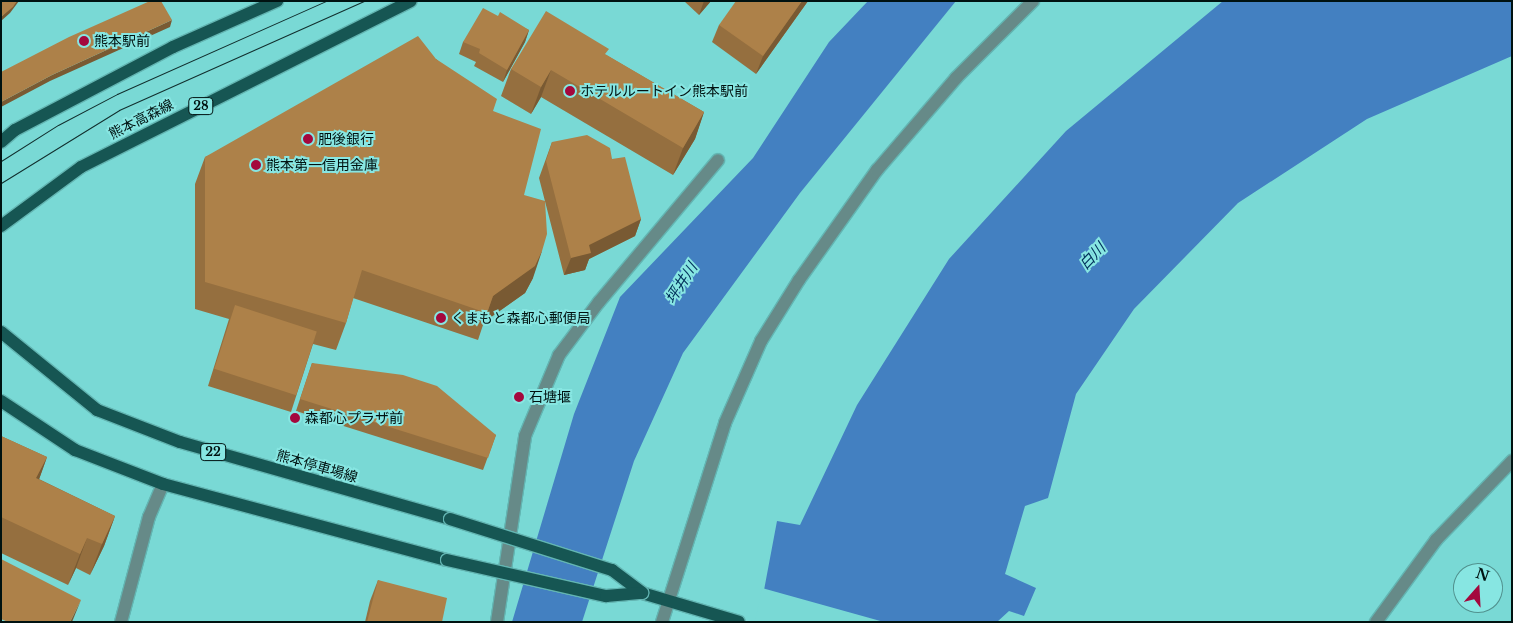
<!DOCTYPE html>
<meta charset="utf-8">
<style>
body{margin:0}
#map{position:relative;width:1513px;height:623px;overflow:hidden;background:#79d9d5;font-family:"Libre Baskerville","Noto Sans JP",serif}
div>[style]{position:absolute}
.water>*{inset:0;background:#4380c1}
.pier>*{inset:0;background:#79d9d5}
.roads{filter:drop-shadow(1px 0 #63b5b2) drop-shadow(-1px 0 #63b5b2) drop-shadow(0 1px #63b5b2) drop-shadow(0 -1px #63b5b2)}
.minor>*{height:12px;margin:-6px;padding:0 6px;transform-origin:6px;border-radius:6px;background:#668a88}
.major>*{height:12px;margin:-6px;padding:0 6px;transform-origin:6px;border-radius:6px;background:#165653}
.tram>*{height:1px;margin:-0.5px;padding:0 0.5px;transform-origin:0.5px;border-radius:0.5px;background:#112e2d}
.bridges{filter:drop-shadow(1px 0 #63b5b2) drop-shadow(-1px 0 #63b5b2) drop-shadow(0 1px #63b5b2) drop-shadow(0 -1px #63b5b2)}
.major-bridge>*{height:12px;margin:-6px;padding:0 6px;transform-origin:6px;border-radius:6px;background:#165653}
.wall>*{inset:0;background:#956f3f}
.shaded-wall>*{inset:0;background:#795a33}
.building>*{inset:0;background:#ad8149;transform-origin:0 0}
.dots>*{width:14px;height:14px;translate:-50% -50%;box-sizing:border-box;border:2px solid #87e6e2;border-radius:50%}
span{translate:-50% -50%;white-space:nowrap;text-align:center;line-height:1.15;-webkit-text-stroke:4px #87e6e2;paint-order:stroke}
.shield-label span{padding:1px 4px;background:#87e6e2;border:1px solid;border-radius:4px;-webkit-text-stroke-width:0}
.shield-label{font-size:12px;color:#001211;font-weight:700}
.poi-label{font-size:14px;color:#001211}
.left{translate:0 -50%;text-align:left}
.street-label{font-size:14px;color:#001211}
.water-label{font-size:15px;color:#012f5a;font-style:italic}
.frame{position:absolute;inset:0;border:2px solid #001211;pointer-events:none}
.north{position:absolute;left:1453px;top:563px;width:50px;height:50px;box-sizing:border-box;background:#87e6e2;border:1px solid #51918e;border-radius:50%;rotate:19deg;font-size:14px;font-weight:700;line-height:20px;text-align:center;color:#001211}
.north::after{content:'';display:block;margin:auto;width:18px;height:22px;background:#a4083d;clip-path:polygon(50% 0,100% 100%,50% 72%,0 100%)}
</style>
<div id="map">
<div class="water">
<i style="clip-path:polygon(868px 1px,956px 1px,800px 193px,683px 353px,634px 461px,582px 622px,512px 622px,574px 414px,620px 297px,753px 158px,829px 42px)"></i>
<i style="clip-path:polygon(1223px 1px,1512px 1px,1512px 56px,1367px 119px,1238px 203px,1134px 309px,1076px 394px,1048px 498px,1025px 506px,1005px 574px,1036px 588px,1024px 616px,1009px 611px,997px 622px,758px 622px,777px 521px,800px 525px,857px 405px,949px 259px,1066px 131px)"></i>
</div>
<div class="pier">
<i style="clip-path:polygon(762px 588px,884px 622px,755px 622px)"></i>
</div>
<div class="roads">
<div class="minor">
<i style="left:121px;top:622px;width:109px;rotate:-75.1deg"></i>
<i style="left:149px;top:517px;width:36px;rotate:-67deg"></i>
<i style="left:497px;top:622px;width:188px;rotate:-81.4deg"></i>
<i style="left:525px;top:436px;width:88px;rotate:-67.2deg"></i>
<i style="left:559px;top:355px;width:66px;rotate:-53deg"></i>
<i style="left:599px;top:302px;width:185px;rotate:-50deg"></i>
<i style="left:662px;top:622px;width:209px;rotate:-72.4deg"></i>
<i style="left:725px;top:423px;width:90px;rotate:-66.3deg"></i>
<i style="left:761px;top:341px;width:72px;rotate:-58.1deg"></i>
<i style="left:799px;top:280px;width:135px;rotate:-54.7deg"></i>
<i style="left:877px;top:170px;width:121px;rotate:-49.3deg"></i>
<i style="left:956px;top:78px;width:109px;rotate:-45deg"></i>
<i style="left:1376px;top:622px;width:102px;rotate:-53.8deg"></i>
<i style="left:1436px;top:540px;width:110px;rotate:-46.1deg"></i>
</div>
<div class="major">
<i style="left:1px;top:142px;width:18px;rotate:-41deg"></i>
<i style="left:15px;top:130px;width:178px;rotate:-27.7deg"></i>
<i style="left:173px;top:47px;width:114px;rotate:-23.9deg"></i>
<i style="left:1px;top:226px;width:99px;rotate:-36.4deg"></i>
<i style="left:81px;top:167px;width:369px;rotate:-26.7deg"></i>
<i style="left:1px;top:332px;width:124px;rotate:39.1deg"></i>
<i style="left:97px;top:410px;width:89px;rotate:21.1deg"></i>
<i style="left:180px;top:442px;width:281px;rotate:15.9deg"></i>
<i style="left:1px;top:401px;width:89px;rotate:33.5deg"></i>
<i style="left:75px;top:450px;width:94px;rotate:21.1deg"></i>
<i style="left:163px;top:484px;width:294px;rotate:15deg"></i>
<i style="left:642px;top:593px;width:101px;rotate:16.6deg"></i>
</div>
</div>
<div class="tram">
<i style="left:1px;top:161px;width:67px;rotate:-32.3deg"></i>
<i style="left:58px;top:125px;width:67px;rotate:-27.7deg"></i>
<i style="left:117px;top:94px;width:229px;rotate:-24deg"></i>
<i style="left:1px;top:183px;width:139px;rotate:-31.7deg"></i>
<i style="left:119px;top:110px;width:268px;rotate:-24deg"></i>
</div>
<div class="bridges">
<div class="major-bridge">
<i style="left:450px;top:519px;width:170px;rotate:17.5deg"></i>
<i style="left:612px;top:570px;width:38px;rotate:37deg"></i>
<i style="left:447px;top:560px;width:163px;rotate:12.8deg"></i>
<i style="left:606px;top:596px;width:36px;rotate:-5deg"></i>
</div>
</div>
<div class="wall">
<i style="clip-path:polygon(684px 1px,711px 1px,699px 15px)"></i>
<i style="clip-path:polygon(808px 1px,756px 74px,712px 42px,719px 25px)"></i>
<i style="clip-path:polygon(498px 16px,529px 30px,525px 42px,503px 82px,474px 66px,476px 62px,459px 54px,463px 42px)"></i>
<i style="clip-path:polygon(606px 55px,704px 112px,695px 139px,673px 175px,541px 97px,531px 114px,501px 96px,511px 69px)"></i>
<i style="clip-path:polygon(436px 59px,493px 111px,533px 278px,525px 293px,484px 322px,478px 340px,353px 298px,346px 323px,336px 350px,313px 344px,291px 412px,208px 386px,229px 319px,195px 309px,195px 184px,205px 157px)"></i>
<i style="clip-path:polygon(552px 142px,612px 159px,641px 219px,635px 236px,589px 259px,585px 270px,564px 275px,539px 178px)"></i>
<i style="clip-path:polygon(312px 363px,496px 435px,483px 470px,296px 411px)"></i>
<i style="clip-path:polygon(1px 436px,47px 457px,39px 479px,115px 516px,104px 546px,90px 575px,76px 568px,68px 585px,1px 553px)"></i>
<i style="clip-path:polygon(378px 580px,442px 622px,365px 622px,370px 601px)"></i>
</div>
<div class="shaded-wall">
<i style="clip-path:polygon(17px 1px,19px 1px,10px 13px,1px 21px,1px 17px)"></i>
<i style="clip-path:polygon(704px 1px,711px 1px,699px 15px)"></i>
<i style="clip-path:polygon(802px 1px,808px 1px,756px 74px,763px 56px)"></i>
<i style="clip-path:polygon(172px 20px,170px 27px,50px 81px,1px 107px,1px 102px,52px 75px)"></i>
<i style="clip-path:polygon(529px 30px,525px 42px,503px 82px,507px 70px)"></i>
<i style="clip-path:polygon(551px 70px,541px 97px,531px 114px,541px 87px)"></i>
<i style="clip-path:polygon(704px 112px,695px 139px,673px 175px,683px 148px)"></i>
<i style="clip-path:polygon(641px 219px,635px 236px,589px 259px,585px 270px,564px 275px,571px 258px,589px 245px)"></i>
<i style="clip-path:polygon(542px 251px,533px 278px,525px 293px,484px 322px,493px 296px)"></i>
<i style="clip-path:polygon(47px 457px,36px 488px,36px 478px)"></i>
<i style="clip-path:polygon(115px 516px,104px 546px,90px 575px,102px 544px)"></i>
<i style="clip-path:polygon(87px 538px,76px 568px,68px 585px,80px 554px)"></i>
<i style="clip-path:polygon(81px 600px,72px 622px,70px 622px)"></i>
</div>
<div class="building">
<i style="clip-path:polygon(1px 1px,17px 1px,13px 7px,1px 17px)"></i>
<i style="clip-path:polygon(150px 1px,161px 1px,172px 20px,52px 75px,1px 102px,1px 72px,69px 37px)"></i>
<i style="clip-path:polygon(736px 1px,802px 1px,763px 56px,719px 25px)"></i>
<i style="clip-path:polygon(483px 8px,498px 16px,500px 12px,529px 30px,507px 70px,479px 53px,480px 49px,463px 42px)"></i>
<i style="clip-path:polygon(546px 11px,609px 49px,605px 54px,704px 112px,683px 148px,551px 70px,541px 87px,511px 69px)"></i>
<i style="clip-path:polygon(418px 36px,436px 59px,497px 99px,493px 111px,541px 129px,524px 195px,545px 201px,547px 234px,542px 251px,535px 266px,493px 296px,487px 313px,362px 270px,346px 323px,205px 282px,205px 157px)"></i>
<i style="clip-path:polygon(587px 135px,610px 148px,612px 159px,625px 157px,641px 219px,589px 245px,591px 253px,571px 258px,546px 161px,552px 142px)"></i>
<i style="left:235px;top:305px;width:86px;height:67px;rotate:18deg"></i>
<i style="clip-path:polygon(312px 363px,403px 375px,437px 386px,496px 435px,488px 458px,300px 399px)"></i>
<i style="clip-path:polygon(1px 436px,47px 457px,36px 478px,115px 516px,102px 544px,87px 538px,80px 554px,1px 517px)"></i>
<i style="clip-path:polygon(1px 559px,81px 600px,70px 622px,8px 622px,1px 619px)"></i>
<i style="clip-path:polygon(378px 580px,447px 598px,442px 622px,367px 622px)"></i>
</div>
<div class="dots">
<i style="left:84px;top:41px;background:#a4083d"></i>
<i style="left:570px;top:91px;background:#a4083d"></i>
<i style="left:308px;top:139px;background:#a4083d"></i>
<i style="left:256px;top:165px;background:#a4083d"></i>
<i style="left:441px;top:318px;background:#a4083d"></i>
<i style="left:519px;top:397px;background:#a4083d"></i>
<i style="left:295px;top:418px;background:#a4083d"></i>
</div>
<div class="shield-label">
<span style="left:201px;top:106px">28</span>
<span style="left:213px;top:452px">22</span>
</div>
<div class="poi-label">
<span class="left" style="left:94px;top:41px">熊本駅前</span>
<span class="left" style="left:580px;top:91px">ホテルルートイン熊本駅前</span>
<span class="left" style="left:318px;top:139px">肥後銀行</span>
<span class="left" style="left:266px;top:165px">熊本第一信用金庫</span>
<span class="left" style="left:451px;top:318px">くまもと森都心郵便局</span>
<span class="left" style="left:529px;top:397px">石塘堰</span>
<span class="left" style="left:305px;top:418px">森都心プラザ前</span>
</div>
<div class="street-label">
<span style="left:141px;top:119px;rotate:-27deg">熊本高森線</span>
<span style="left:317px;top:466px;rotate:16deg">熊本停車場線</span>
</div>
<div class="water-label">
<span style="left:1092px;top:256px;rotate:-46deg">白川</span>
<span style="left:681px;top:283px;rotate:-57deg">坪井川</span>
</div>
<div class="frame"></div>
<div class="north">N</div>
</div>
